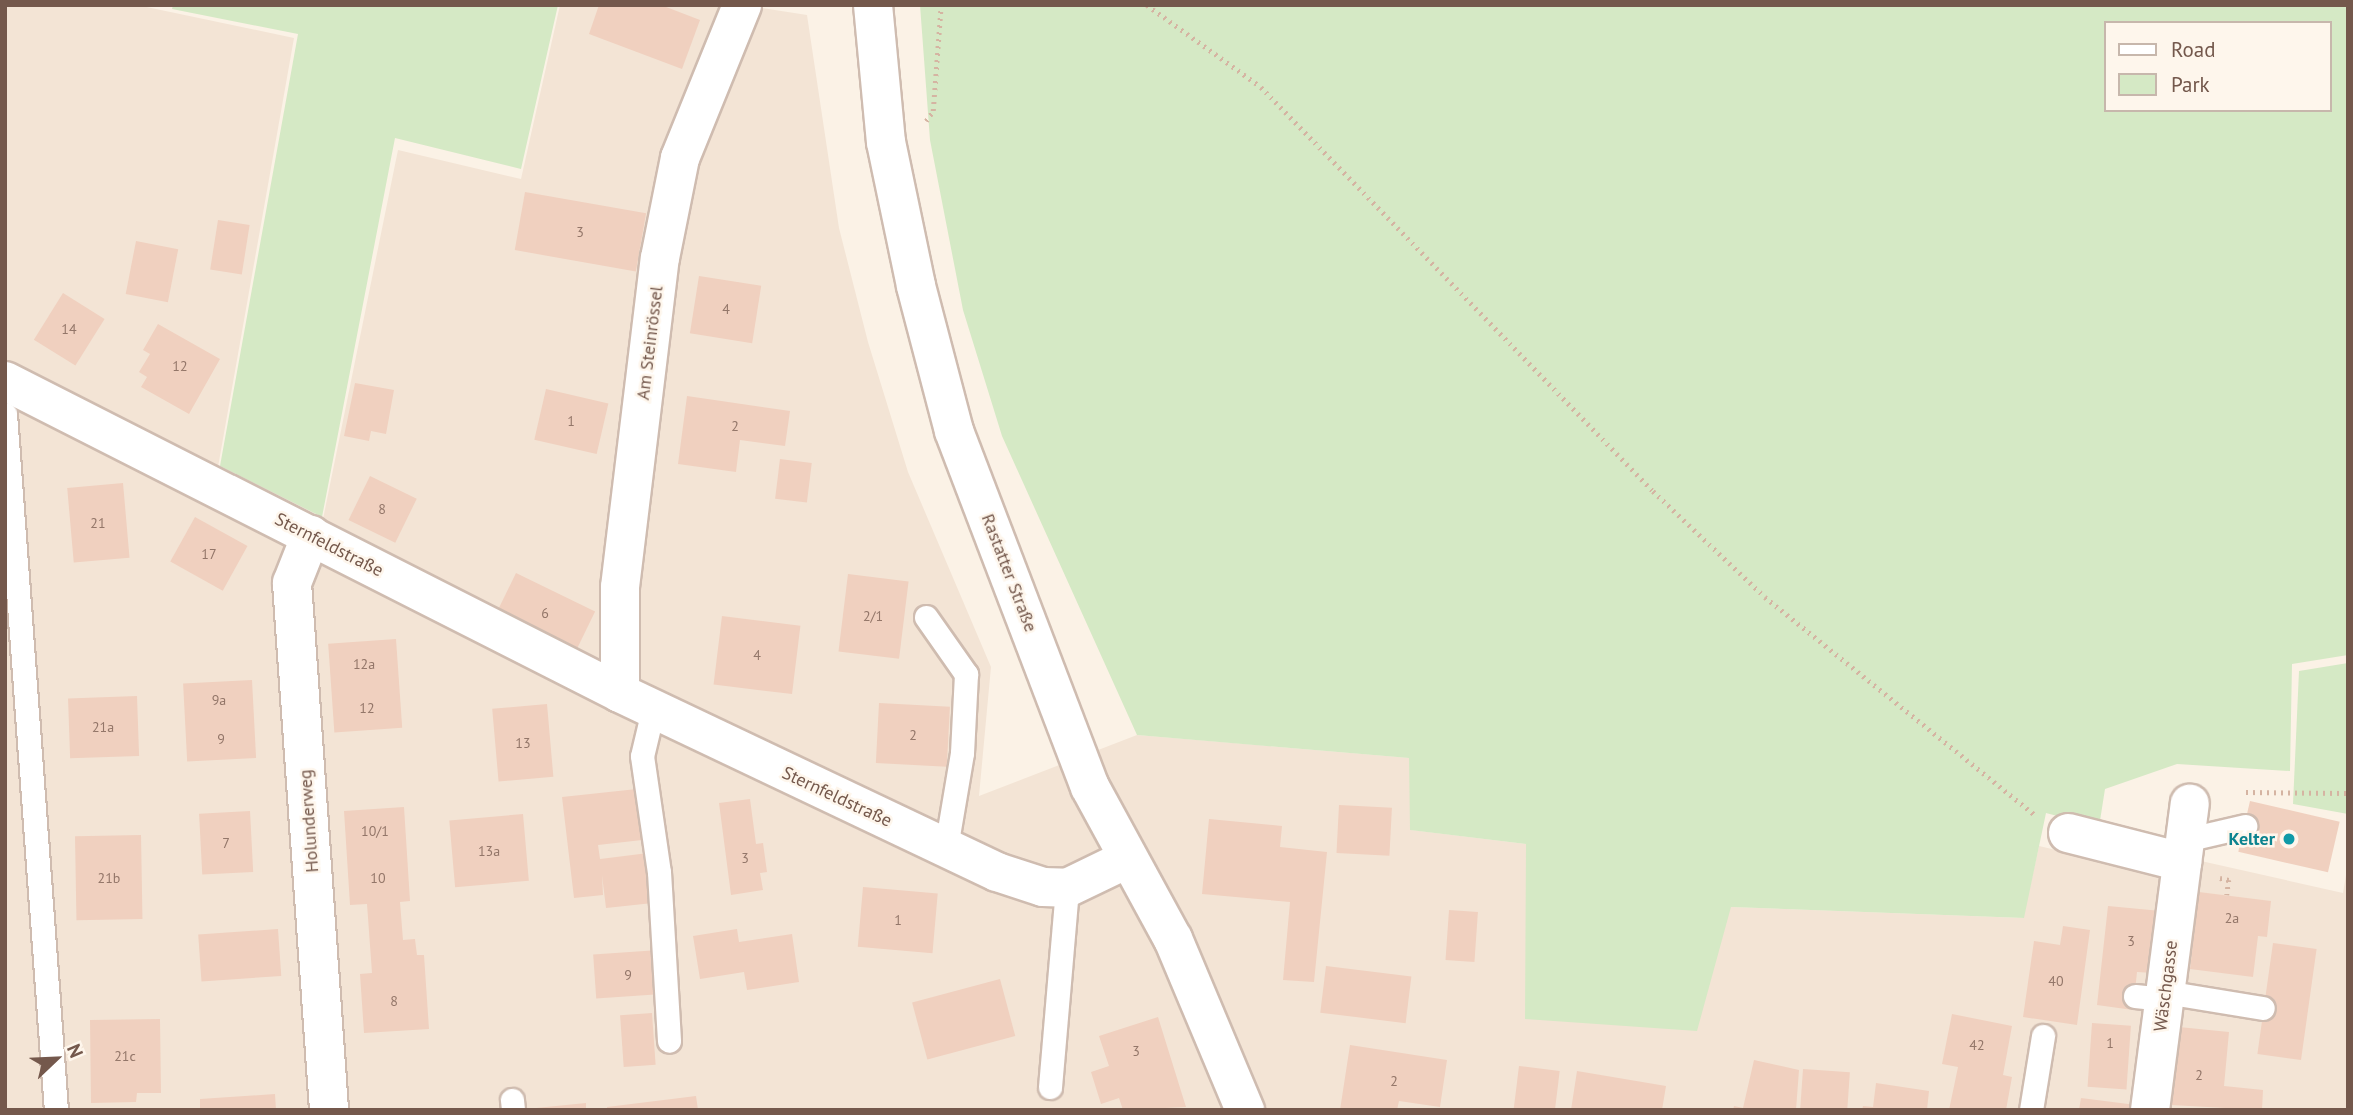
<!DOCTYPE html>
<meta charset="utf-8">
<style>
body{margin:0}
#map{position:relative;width:2353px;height:1115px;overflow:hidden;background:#fbf2e6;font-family:"PT Sans",sans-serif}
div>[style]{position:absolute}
.residential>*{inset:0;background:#f3e4d5}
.green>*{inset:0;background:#d5e9c5}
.building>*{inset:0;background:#f0d0bf;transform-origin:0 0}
.path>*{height:4.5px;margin-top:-2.25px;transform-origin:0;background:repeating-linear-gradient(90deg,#d5b4a2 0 2px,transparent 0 7px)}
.roads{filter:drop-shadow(2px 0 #cfbcb0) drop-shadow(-2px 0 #cfbcb0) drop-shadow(0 2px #cfbcb0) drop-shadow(0 -2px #cfbcb0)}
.lane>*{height:23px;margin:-11.5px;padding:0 11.5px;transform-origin:11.5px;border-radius:11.5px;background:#fff}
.street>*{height:38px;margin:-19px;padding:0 19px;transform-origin:19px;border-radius:19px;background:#fff}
.secondary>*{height:38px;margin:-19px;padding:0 19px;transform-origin:19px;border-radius:19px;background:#fff}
.dots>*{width:19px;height:19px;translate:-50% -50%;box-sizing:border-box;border:4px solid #fef6ec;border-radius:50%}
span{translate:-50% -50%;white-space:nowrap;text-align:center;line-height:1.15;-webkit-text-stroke:5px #fef6ec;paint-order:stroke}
.number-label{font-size:14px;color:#937669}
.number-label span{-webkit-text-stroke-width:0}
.street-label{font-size:18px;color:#74584c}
.culture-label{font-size:18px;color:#0d838f;font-weight:700}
.right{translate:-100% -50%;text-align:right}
.frame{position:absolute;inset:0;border:7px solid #74584c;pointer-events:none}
.legend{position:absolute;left:2104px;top:21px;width:228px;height:91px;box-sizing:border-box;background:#fef6ec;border:2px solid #c7b7ac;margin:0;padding:9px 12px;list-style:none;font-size:21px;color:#74584c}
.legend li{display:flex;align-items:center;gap:14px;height:35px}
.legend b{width:35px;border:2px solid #c7b7ac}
.north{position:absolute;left:21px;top:1024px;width:70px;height:70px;-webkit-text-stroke:5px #fef6ec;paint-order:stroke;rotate:67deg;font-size:19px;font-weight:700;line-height:28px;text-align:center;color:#74584c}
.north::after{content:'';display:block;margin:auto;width:24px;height:32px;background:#74584c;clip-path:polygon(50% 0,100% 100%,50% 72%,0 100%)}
</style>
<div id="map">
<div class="residential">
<i style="clip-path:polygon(5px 5px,137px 5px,294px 38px,218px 467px,323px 519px,398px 150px,521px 179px,560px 5px,743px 5px,807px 15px,839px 228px,868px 342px,908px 472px,991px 667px,979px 796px,1137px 735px,1410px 758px,1411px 830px,1526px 844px,1731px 907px,2023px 918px,2039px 846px,2197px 883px,2201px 861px,2343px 893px,2348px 863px,2348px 1110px,5px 1110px)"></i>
</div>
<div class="green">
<i style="clip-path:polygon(173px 5px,558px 5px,521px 169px,395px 138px,322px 517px,220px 466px,298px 34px,172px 9px)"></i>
<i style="clip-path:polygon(evenodd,920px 5px,2348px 5px,2348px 655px,2292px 664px,2290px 771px,2177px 764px,2105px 789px,2099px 827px,2046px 813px,2024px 918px,1731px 907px,1697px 1031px,1525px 1019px,1526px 844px,1410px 830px,1409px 758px,1137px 735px,1002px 436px,963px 310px,930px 140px,920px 5px,2106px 23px,2330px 23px,2330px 110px,2106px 110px,2106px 23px)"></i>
<i style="clip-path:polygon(2348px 663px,2348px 814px,2293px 804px,2299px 671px)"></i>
</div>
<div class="building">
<i style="clip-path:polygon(599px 5px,661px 5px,700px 20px,682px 69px,589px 34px)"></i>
<i style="left:525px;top:192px;width:123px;height:59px;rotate:10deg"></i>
<i style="left:218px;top:220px;width:32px;height:50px;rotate:9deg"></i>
<i style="left:136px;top:241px;width:43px;height:54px;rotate:11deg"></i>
<i style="left:699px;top:276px;width:63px;height:58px;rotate:9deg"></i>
<i style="left:63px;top:293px;width:49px;height:55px;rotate:32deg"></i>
<i style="clip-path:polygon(158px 324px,220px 359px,189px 414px,141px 387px,147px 377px,139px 372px,150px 354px,143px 350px)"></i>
<i style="clip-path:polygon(355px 383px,394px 390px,386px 434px,371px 431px,369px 441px,344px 436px)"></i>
<i style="left:546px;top:389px;width:64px;height:52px;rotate:13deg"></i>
<i style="clip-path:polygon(687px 396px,790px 411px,785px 446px,740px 440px,736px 472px,678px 464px)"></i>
<i style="left:780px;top:459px;width:32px;height:40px;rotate:7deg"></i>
<i style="left:370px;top:476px;width:52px;height:49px;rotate:26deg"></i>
<i style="left:123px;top:483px;width:75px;height:56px;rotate:85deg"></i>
<i style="left:195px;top:517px;width:60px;height:51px;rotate:29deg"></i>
<i style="left:516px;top:573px;width:88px;height:46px;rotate:26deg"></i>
<i style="left:848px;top:574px;width:61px;height:78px;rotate:7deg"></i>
<i style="left:722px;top:616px;width:79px;height:69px;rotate:7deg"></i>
<i style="left:396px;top:639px;width:89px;height:68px;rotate:86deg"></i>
<i style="left:252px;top:680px;width:78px;height:69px;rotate:87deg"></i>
<i style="left:137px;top:696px;width:60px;height:69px;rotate:88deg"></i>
<i style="left:879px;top:703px;width:71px;height:60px;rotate:3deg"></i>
<i style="left:547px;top:704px;width:73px;height:55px;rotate:85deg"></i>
<i style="clip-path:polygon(637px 789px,642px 840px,598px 845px,600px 859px,648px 853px,653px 903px,606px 908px,602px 875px,603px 895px,574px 898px,562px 797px)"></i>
<i style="clip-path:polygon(750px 799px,756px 844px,763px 843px,767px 872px,760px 873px,763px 890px,731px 895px,719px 803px)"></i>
<i style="left:2250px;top:801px;width:92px;height:52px;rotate:13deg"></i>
<i style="left:1339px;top:805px;width:53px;height:48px;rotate:3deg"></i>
<i style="clip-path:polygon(404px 807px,410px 901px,400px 902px,403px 940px,415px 939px,417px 955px,424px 955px,429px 1029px,364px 1033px,360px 974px,372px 973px,367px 904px,350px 905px,344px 811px)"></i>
<i style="left:250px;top:811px;width:61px;height:51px;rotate:87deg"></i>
<i style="left:523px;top:814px;width:67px;height:74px;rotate:85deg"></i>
<i style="clip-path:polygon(1209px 819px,1282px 826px,1280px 847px,1327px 852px,1314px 982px,1283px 980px,1290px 902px,1202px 894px)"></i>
<i style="left:141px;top:835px;width:84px;height:66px;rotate:89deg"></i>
<i style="left:863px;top:887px;width:75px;height:60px;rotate:5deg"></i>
<i style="clip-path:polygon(2199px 892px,2271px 901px,2267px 937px,2258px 936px,2253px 977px,2190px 969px)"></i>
<i style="clip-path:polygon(2108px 906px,2161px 911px,2154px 973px,2137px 972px,2133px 1010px,2097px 1005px)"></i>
<i style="left:1449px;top:910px;width:29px;height:50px;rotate:4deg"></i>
<i style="clip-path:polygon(2063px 926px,2090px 930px,2077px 1025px,2023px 1017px,2034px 941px,2060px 945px)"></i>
<i style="left:278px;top:929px;width:47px;height:80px;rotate:86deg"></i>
<i style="clip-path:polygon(737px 929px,739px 942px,792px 934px,799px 982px,747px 990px,744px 972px,700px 979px,693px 936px)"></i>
<i style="left:2273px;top:943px;width:44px;height:112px;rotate:8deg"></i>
<i style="left:659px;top:950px;width:44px;height:66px;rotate:86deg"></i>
<i style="left:1326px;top:966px;width:86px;height:47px;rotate:7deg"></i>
<i style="left:1000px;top:979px;width:59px;height:91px;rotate:75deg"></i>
<i style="left:652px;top:1013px;width:52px;height:32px;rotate:86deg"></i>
<i style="clip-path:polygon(1952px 1014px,2012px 1026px,2003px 1075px,2012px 1077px,2006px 1110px,1949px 1110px,1958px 1067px,1942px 1064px)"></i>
<i style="clip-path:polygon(1158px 1017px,1186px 1107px,1123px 1110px,1119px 1098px,1101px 1104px,1091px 1072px,1109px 1066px,1099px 1036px)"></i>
<i style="clip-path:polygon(160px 1019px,161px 1093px,137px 1093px,136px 1102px,91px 1103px,90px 1020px)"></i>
<i style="left:2092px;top:1023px;width:39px;height:64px;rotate:4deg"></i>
<i style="clip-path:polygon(2179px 1027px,2229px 1032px,2224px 1086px,2263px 1090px,2262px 1110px,2171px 1105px)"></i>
<i style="clip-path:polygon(1350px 1045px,1447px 1060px,1440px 1107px,1399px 1101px,1397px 1110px,1340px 1110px)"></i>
<i style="clip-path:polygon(1754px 1060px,1799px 1070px,1796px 1110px,1733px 1110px,1734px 1106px,1743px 1108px)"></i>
<i style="left:1519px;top:1066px;width:41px;height:44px;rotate:7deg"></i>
<i style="left:1803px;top:1069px;width:47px;height:41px;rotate:4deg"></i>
<i style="clip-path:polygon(1577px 1071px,1666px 1086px,1662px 1110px,1571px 1110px)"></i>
<i style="clip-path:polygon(1876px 1083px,1929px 1091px,1927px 1110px,1862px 1110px,1863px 1106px,1873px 1107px)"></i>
<i style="clip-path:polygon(275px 1094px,276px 1110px,200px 1110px,200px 1099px)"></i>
<i style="clip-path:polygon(696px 1096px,698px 1110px,607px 1110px,607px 1107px)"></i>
<i style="clip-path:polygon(2081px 1098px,2144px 1106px,2144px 1110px,2079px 1110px)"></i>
<i style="clip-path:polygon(586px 1103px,586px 1110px,536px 1110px,536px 1108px)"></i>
</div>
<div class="path">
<i style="left:1147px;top:5px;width:140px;rotate:35.7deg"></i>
<i style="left:1261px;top:87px;width:563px;rotate:45.86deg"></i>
<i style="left:1653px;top:491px;width:154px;rotate:43.4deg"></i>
<i style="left:1765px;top:597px;width:346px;rotate:38.9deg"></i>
<i style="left:926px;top:121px;width:12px;rotate:-55deg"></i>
<i style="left:933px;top:111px;width:106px;rotate:-85.7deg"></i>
<i style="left:2246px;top:792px;width:102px;rotate:0.6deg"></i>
<i style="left:2220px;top:878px;width:9px;rotate:13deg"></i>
<i style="left:2229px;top:880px;width:15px;rotate:98deg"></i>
</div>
<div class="roads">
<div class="lane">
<i style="left:5px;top:414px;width:698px;rotate:85.81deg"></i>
<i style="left:926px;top:617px;width:70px;rotate:54.9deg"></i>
<i style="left:966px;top:674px;width:79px;rotate:92.9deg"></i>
<i style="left:962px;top:753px;width:96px;rotate:99.6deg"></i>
<i style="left:653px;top:710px;width:47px;rotate:103.4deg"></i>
<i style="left:642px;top:756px;width:117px;rotate:81.7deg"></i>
<i style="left:659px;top:872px;width:169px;rotate:86.6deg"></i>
<i style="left:2185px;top:840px;width:62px;rotate:-13.1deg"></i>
<i style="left:2165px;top:992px;width:99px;rotate:9.3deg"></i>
<i style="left:2135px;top:996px;width:29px;rotate:6deg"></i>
<i style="left:1050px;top:1087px;width:200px;rotate:-85.1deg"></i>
<i style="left:512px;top:1100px;width:10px;rotate:84deg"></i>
<i style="left:2031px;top:1110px;width:75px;rotate:-80.8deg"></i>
</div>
<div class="street">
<i style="left:5px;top:381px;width:690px;rotate:26.9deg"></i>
<i style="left:620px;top:693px;width:417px;rotate:25.4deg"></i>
<i style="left:997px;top:872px;width:48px;rotate:18.1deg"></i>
<i style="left:1043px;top:887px;width:24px;rotate:2deg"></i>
<i style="left:1067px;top:888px;width:67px;rotate:-25.8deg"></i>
<i style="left:311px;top:535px;width:52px;rotate:111.6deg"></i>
<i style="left:292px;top:583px;width:528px;rotate:85.98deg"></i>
<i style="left:620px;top:693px;width:106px;rotate:-90deg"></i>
<i style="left:620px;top:587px;width:331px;rotate:-83.1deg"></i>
<i style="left:660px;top:258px;width:102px;rotate:-78.7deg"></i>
<i style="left:680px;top:158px;width:165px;rotate:-67.9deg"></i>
<i style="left:2068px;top:833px;width:118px;rotate:14.3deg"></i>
<i style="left:2150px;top:1110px;width:309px;rotate:-82.6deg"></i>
</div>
<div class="secondary">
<i style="left:873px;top:5px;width:138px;rotate:84.6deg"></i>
<i style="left:886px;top:142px;width:147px;rotate:78.2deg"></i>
<i style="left:916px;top:286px;width:150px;rotate:75.3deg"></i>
<i style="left:954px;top:431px;width:381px;rotate:69.1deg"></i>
<i style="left:1090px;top:787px;width:173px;rotate:61.4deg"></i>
<i style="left:1173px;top:939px;width:186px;rotate:67.2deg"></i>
</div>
</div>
<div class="dots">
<i style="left:2289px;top:839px;background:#0f9aa8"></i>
</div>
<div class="number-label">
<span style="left:580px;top:232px">3</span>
<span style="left:726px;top:309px">4</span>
<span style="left:69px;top:329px">14</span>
<span style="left:180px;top:366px">12</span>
<span style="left:571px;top:421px">1</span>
<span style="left:735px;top:426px">2</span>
<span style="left:382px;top:509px">8</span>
<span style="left:98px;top:523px">21</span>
<span style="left:209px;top:554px">17</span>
<span style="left:545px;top:613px">6</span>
<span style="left:873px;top:616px">2/1</span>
<span style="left:757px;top:655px">4</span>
<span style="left:364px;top:664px">12a</span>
<span style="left:219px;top:700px">9a</span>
<span style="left:367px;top:708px">12</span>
<span style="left:103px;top:727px">21a</span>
<span style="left:913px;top:735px">2</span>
<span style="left:221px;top:739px">9</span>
<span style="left:523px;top:743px">13</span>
<span style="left:375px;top:831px">10/1</span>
<span style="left:226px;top:843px">7</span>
<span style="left:489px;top:851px">13a</span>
<span style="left:745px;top:858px">3</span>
<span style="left:109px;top:878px">21b</span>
<span style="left:378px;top:878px">10</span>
<span style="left:2232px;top:918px">2a</span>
<span style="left:898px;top:920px">1</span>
<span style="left:2131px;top:941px">3</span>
<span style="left:628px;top:975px">9</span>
<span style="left:2056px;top:981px">40</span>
<span style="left:394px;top:1001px">8</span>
<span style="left:2110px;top:1043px">1</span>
<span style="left:1977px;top:1045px">42</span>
<span style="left:1136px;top:1051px">3</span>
<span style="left:125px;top:1056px">21c</span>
<span style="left:2199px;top:1075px">2</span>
<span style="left:1394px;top:1081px">2</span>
</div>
<div class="street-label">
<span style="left:650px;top:343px;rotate:-83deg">Am Steinrössel</span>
<span style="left:329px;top:545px;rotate:27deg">Sternfeldstraße</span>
<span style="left:1009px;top:573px;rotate:69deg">Rastatter Straße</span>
<span style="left:837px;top:797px;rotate:25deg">Sternfeldstraße</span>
<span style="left:309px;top:821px;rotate:-94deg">Holunderweg</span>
<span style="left:2166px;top:986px;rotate:-83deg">Wäschgasse</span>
</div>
<div class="culture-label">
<span class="right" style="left:2275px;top:839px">Kelter</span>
</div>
<div class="frame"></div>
<ul class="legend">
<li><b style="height:9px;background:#fff"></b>Road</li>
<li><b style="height:19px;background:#d5e9c5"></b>Park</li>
</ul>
<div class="north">N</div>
</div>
